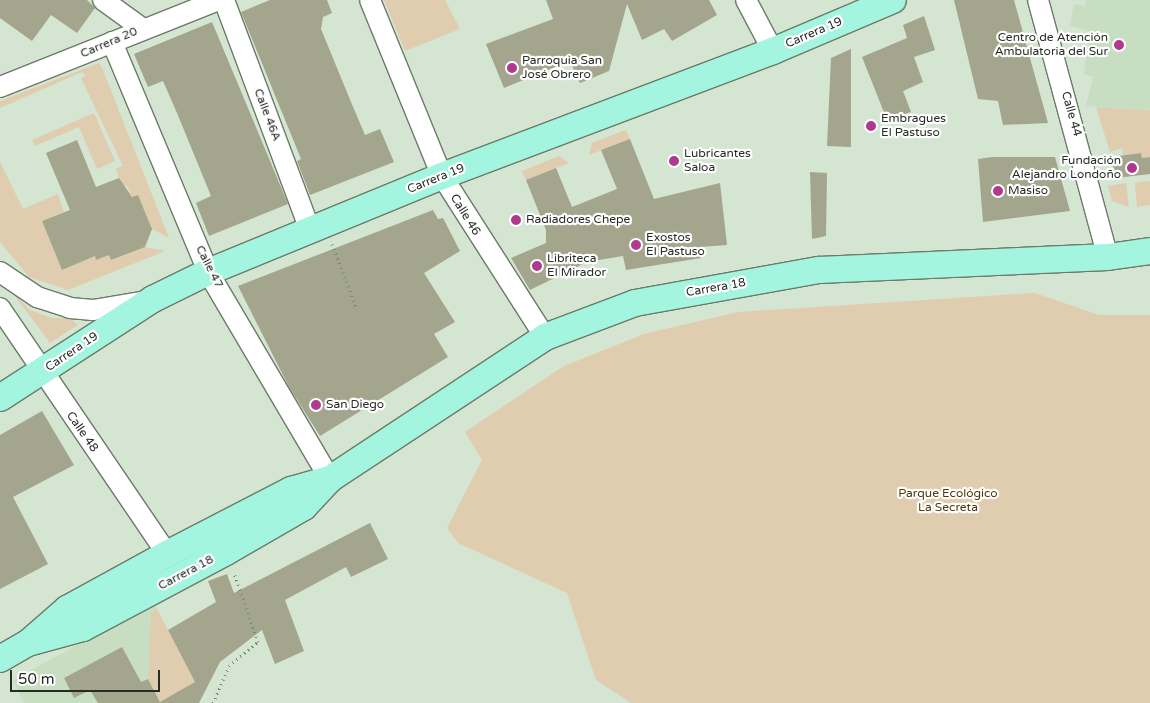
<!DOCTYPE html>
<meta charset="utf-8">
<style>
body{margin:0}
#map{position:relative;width:1150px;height:703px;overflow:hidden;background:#d4e5d1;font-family:"Varela Round",sans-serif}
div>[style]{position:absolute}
.built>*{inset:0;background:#c7dec3}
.green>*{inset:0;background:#e0ccaf}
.building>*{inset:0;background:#a4a58d}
.path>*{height:3px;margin-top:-1.5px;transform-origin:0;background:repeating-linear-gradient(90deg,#7a8678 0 1px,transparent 0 5px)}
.roads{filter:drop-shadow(1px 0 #6b7b68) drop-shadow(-1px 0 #6b7b68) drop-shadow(0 1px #6b7b68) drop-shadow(0 -1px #6b7b68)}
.minor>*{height:20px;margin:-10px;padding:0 10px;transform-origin:10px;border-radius:10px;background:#fff}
.major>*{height:26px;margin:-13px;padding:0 13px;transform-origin:13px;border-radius:13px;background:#a3f5e0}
.dots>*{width:14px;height:14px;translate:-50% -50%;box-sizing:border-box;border:2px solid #fff;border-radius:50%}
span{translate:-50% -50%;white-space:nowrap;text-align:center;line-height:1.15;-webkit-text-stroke:4.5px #fff;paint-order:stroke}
.street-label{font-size:12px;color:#262c24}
.poi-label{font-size:12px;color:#262c24}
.right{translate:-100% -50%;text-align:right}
.left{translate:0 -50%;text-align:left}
.park-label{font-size:12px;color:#52390c}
.scale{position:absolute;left:10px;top:670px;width:150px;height:22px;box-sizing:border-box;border:2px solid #262c24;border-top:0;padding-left:6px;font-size:15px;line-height:18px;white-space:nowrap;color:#262c24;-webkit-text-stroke:4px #fff;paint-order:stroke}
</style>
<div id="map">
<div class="built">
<i style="clip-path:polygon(1086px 0,1150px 0,1150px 111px,1086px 106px,1093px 77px,1084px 74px,1090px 31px,1070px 26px,1074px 4px,1085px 6px)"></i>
<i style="clip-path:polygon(154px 603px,157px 609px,151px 612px,148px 679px,98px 703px,24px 703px,13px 680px)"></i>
</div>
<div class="green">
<i style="clip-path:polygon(384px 0,445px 0,460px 29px,405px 51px)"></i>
<i style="clip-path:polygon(99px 63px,103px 70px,169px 238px,152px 229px,138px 195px,132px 197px,127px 186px,122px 187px,116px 169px,123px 166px,81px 78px,86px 76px,82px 72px,0 108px,0 101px)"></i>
<i style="clip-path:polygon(1096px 107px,1150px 111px,1150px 157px,1142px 158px,1141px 153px,1123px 155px,1122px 148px,1110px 152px)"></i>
<i style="clip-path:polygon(94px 113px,115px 161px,97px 169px,79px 127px,35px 146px,32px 140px)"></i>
<i style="clip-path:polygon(626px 130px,630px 139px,589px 155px,592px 143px)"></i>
<i style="clip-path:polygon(559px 156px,569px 163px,526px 180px,522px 171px)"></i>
<i style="clip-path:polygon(0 162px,23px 209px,58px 194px,64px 212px,42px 221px,62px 270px,95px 256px,97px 260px,109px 255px,111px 260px,145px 247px,165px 251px,68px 290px,29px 277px,0 242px)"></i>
<i style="clip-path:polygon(1150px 181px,1150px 205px,1137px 207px,1135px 183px)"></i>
<i style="clip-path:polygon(1126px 183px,1129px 207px,1112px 201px,1108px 186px)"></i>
<i style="clip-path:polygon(9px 288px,30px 310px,52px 318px,70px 318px,78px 325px,50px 343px)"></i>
<i style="clip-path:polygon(1035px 293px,1099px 315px,1150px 315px,1150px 703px,631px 703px,596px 680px,567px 593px,458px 543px,447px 528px,482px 460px,465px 432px,564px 366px,644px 334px,738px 312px)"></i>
<i style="clip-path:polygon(157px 609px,195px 682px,161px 703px,148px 679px,151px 612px)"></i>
</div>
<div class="building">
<i style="clip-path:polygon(0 0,87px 0,95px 8px,77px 33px,51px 15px,32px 41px,0 18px)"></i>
<i style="clip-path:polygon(270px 0,327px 0,332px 13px,323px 17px,321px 29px,351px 102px,365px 135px,380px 129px,394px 162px,310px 195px,297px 161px,301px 159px,241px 12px)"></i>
<i style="clip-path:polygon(546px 0,709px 0,717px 15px,672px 41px,664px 29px,642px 40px,627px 4px,609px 71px,580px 83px,570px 61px,504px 88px,486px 44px,553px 19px)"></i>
<i style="clip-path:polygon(954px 0,1014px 0,1048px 123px,1003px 125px,998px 101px,978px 99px)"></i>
<i style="clip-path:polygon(924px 16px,935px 50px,914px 57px,923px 82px,903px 91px,911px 112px,887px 120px,862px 57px,907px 38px,903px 25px)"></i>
<i style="clip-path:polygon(212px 22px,288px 204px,209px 236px,196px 203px,211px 196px,177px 113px,163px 81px,148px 87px,134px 54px)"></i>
<i style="clip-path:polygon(851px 49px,851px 147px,827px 146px,831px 58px)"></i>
<i style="clip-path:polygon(630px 139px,654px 199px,720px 183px,727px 245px,700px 247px,701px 258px,626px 270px,623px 256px,587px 262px,530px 290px,511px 258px,546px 243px,546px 230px,526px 180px,556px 168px,572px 207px,617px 189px,601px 150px)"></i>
<i style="clip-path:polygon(77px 140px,96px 187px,119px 178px,132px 197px,138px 195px,152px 229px,145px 247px,111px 260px,109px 255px,96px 260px,95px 256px,62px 270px,42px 221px,70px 210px,46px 153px)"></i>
<i style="clip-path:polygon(1141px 153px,1142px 158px,1150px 157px,1150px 174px,1116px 178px,1111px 157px)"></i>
<i style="clip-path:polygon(992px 157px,1055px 157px,1070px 211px,983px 222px,978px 159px)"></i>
<i style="clip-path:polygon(810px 172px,827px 173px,826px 236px,812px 239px)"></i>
<i style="clip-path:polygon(433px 210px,438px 219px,443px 218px,460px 251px,424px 273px,455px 322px,434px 334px,448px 357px,320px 436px,289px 387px,238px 286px)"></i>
<i style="clip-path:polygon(42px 411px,74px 465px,13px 497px,48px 564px,0 589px,0 435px)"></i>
<i style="clip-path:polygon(370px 523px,388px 559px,351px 577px,346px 567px,285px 600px,304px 651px,275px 664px,262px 630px,220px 662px,199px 703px,98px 703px,90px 690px,74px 698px,64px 678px,122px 647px,141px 682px,148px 679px,160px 702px,195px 682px,168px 630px,216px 602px,208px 581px,227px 574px,234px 593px)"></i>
</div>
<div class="path">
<i style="left:332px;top:244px;width:70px;rotate:69deg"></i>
<i style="left:213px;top:703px;width:40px;rotate:-66.6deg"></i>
<i style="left:229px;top:666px;width:38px;rotate:-40deg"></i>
<i style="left:258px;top:642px;width:73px;rotate:-109.2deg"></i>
</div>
<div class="roads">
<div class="minor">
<i style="left:103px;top:0;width:49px;rotate:35.9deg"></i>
<i style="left:224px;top:0;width:246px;rotate:69.5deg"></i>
<i style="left:370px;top:0;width:190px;rotate:67.8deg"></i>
<i style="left:442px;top:176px;width:191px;rotate:57.4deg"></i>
<i style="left:746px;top:0;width:58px;rotate:62.1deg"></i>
<i style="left:1038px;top:0;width:266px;rotate:74.8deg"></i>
<i style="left:112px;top:42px;width:249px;rotate:67.3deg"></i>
<i style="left:208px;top:272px;width:240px;rotate:59.5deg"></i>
<i style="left:0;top:87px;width:236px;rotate:-21.7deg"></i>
<i style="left:0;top:272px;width:45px;rotate:34deg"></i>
<i style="left:37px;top:297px;width:35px;rotate:18deg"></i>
<i style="left:70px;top:308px;width:23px;rotate:5deg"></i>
<i style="left:93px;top:310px;width:54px;rotate:-9.6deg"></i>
<i style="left:0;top:308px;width:297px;rotate:55.8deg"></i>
</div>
<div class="major">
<i style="left:0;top:398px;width:182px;rotate:-32.9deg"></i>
<i style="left:153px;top:299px;width:61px;rotate:-26.1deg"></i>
<i style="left:208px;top:272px;width:253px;rotate:-22.3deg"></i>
<i style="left:442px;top:176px;width:354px;rotate:-20.7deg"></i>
<i style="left:773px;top:51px;width:130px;rotate:-23deg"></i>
<i style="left:28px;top:643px;width:57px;rotate:-15.3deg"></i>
<i style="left:83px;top:628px;width:162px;rotate:-28deg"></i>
<i style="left:226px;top:552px;width:90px;rotate:-30deg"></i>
<i style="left:304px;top:507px;width:38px;rotate:-47deg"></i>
<i style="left:330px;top:479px;width:258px;rotate:-33.4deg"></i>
<i style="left:545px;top:337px;width:96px;rotate:-20.7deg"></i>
<i style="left:635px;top:303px;width:187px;rotate:-10.2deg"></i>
<i style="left:819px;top:270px;width:289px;rotate:-2.6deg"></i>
<i style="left:1108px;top:257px;width:42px;rotate:-8.1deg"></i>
<i style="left:0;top:659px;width:32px;rotate:-30deg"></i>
<i style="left:28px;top:643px;width:52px;rotate:-41.1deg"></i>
<i style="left:67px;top:609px;width:114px;rotate:-28.8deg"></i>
<i style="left:167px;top:554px;width:140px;rotate:-27.3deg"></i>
<i style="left:291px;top:490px;width:41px;rotate:-15.8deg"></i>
</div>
</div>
<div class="dots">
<i style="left:1119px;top:45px;background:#b0388e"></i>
<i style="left:512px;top:68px;background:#b0388e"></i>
<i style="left:871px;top:126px;background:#b0388e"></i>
<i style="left:674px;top:161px;background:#b0388e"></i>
<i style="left:1132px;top:168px;background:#b0388e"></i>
<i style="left:998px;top:191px;background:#b0388e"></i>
<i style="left:516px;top:220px;background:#b0388e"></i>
<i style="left:636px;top:245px;background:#b0388e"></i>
<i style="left:537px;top:266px;background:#b0388e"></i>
<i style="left:316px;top:405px;background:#b0388e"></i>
</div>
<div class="street-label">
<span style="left:814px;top:33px;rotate:-23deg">Carrera 19</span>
<span style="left:109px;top:43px;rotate:-23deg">Carrera 20</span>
<span style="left:1071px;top:114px;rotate:74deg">Calle 44</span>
<span style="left:267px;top:115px;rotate:69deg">Calle 46A</span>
<span style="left:436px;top:179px;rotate:-22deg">Carrera 19</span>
<span style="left:465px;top:215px;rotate:58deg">Calle 46</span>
<span style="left:209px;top:267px;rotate:63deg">Calle 47</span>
<span style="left:716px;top:288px;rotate:-10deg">Carrera 18</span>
<span style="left:72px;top:352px;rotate:-34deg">Carrera 19</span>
<span style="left:82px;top:432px;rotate:55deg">Calle 48</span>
<span style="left:186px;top:573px;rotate:-28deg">Carrera 18</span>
</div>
<div class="poi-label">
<span class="right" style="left:1108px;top:45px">Centro de Atención<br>Ambulatoria del Sur</span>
<span class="left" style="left:522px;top:68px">Parroquia San<br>José Obrero</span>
<span class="left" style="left:881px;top:126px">Embragues<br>El Pastuso</span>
<span class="left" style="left:684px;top:161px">Lubricantes<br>Saloa</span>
<span class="right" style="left:1121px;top:168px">Fundación<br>Alejandro Londoño</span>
<span class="left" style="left:1008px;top:191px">Masiso</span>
<span class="left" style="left:526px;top:220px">Radiadores Chepe</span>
<span class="left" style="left:646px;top:245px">Exostos<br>El Pastuso</span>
<span class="left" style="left:547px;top:266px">Libriteca<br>El Mirador</span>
<span class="left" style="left:326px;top:405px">San Diego</span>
</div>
<div class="park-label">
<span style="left:948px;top:501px">Parque Ecológico<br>La Secreta</span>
</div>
<div class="scale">50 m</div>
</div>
